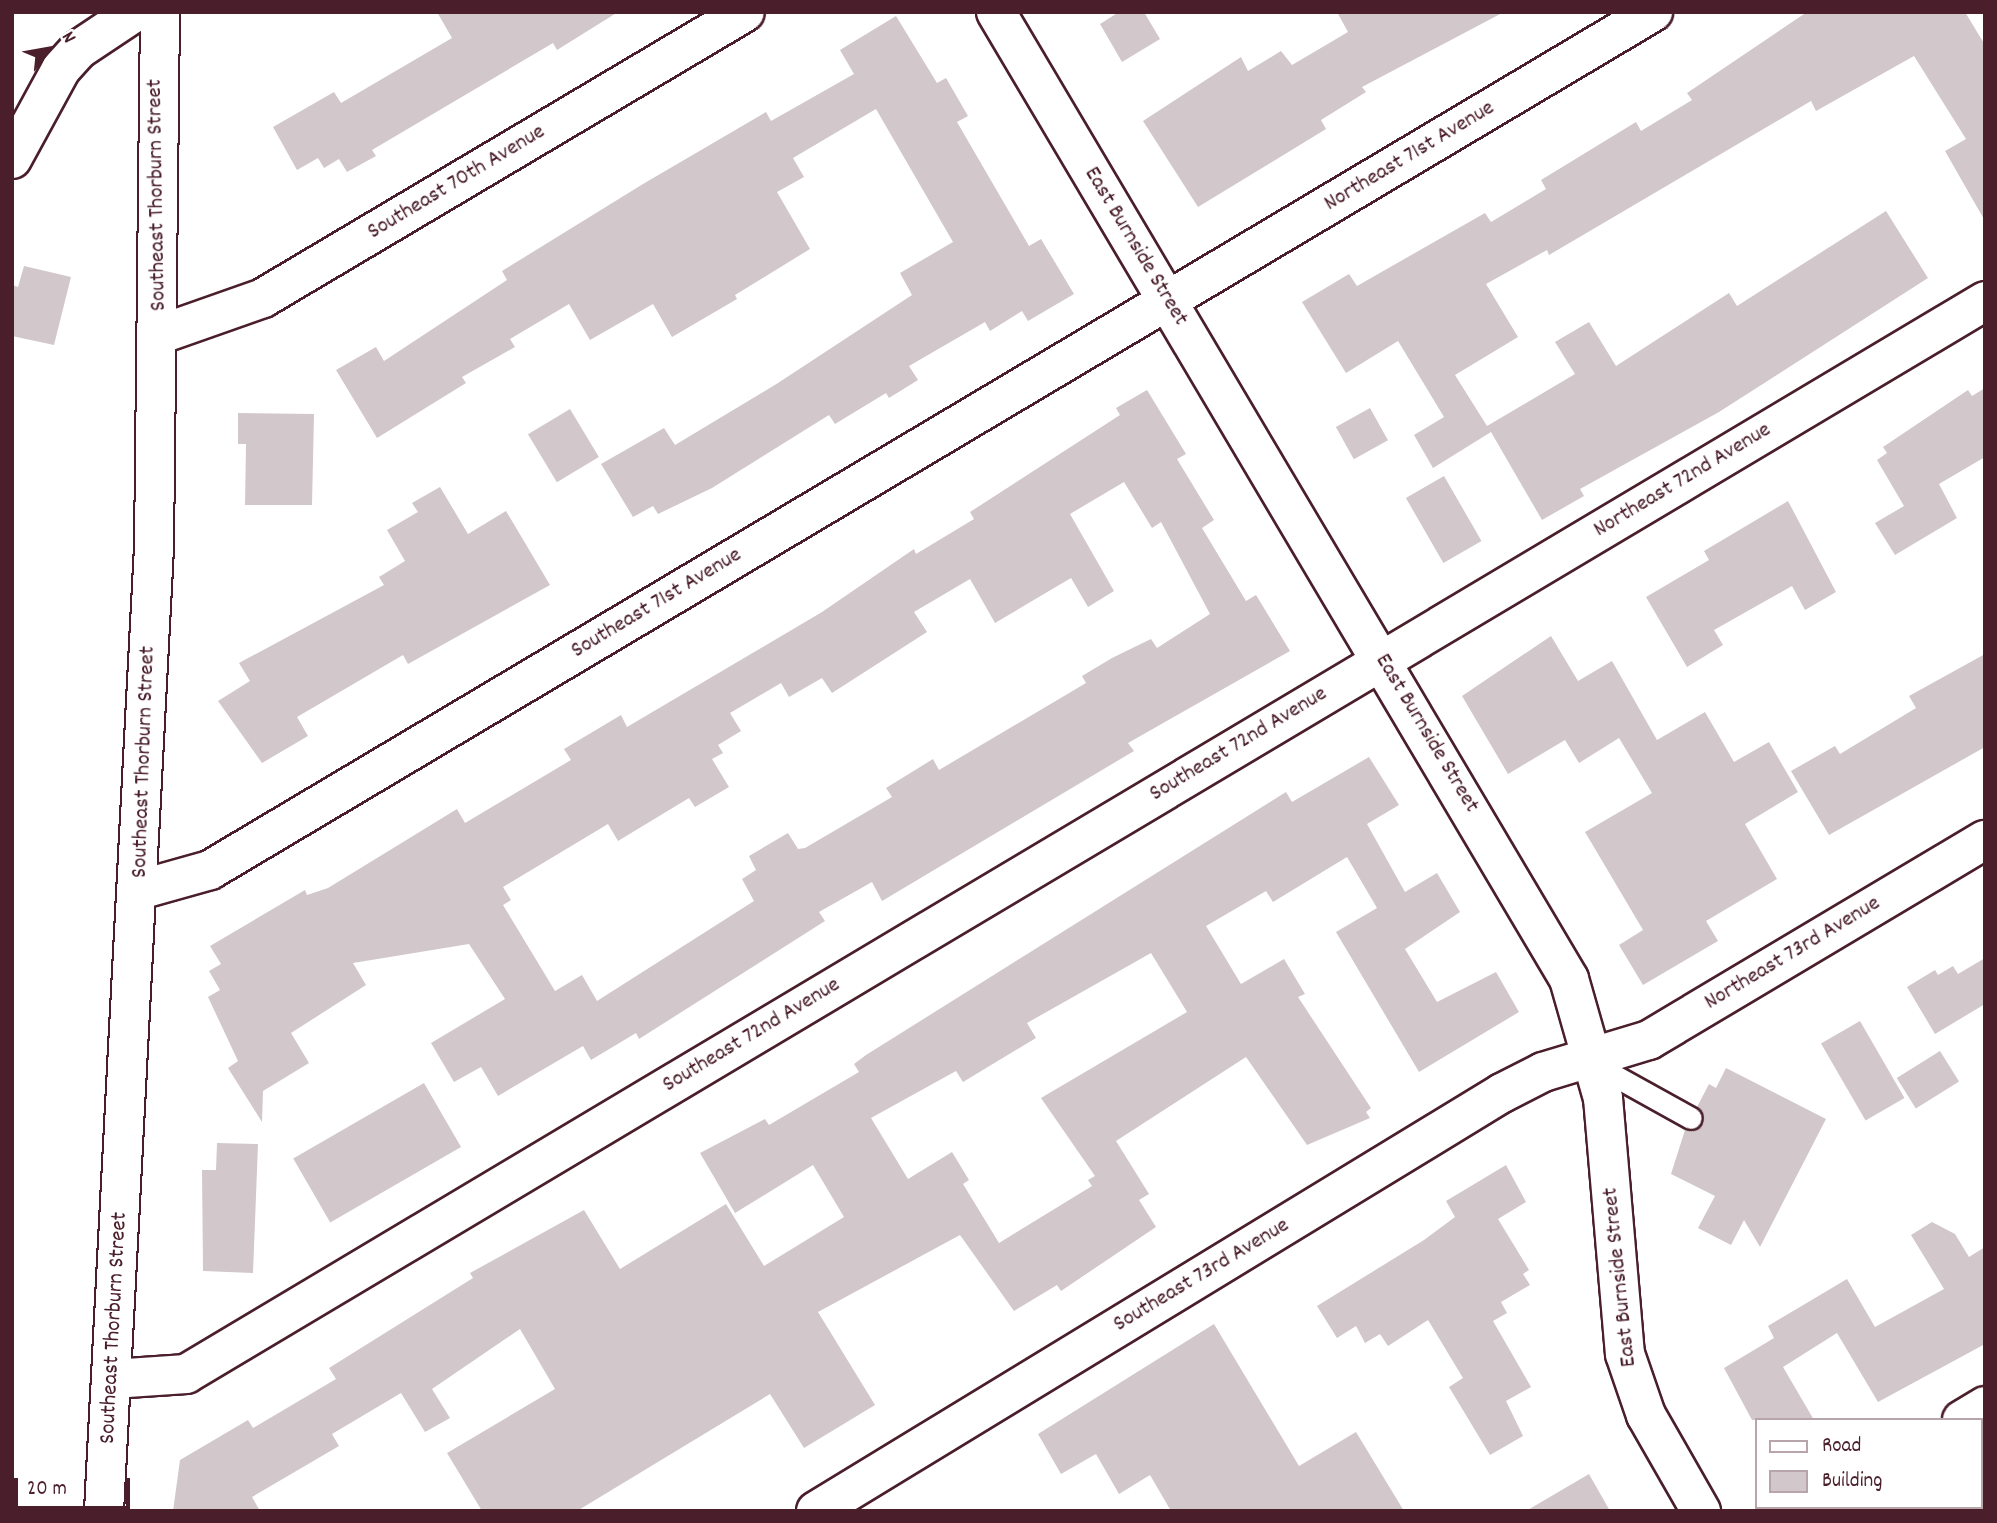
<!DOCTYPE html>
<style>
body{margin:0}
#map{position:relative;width:1997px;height:1523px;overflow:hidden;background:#fff;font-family:Dekko,sans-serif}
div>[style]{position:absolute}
.building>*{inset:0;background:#d2c7cb;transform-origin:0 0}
.roads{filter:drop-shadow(2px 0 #4a1f2b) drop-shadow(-2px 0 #4a1f2b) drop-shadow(0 2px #4a1f2b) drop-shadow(0 -2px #4a1f2b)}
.lane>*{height:21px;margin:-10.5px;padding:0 10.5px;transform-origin:10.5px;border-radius:10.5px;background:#fff}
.street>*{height:38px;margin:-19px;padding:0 19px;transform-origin:19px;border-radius:19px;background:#fff}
.secondary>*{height:38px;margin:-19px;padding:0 19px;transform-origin:19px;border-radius:19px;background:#fff}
span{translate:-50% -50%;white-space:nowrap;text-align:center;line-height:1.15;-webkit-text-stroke:6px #fff;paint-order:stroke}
.street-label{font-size:23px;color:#4a1f2b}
.frame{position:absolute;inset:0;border:14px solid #4a1f2b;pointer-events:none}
.legend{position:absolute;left:1755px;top:1418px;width:228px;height:91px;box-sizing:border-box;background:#fff;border:2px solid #b7a5aa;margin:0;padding:9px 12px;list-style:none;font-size:21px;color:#4a1f2b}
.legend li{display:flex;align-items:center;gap:14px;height:35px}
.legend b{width:35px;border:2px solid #b7a5aa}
.north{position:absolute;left:14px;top:14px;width:70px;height:70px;-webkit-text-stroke:5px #fff;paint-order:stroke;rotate:59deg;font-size:19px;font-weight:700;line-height:28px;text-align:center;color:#4a1f2b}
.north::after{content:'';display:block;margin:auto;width:24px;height:32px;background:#4a1f2b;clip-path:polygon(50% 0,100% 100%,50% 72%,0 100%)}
.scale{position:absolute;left:14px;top:1478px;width:116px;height:32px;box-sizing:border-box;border:4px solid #4a1f2b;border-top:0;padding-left:9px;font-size:21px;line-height:24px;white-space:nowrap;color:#4a1f2b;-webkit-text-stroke:5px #fff;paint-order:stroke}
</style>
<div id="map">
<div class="building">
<i style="clip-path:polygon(437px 12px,618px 12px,557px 50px,553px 43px,372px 150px,376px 156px,347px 172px,339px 159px,324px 168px,318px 158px,297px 170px,273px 127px,334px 92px,341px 103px,452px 38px)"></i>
<i style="clip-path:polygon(1119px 12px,1144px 12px,1160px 39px,1122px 62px,1100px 24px)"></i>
<i style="clip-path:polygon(1337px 12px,1504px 12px,1362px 87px,1366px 92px,1321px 120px,1326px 129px,1198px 207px,1143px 121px,1241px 57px,1248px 71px,1281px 51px,1292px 65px,1348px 32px)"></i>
<i style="clip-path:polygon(1807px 12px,1965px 12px,1985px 45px,1985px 221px,1945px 151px,1966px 139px,1914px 56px,1816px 111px,1811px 101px,1549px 255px,1547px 250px,1486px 284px,1518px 337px,1455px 375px,1487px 426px,1575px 374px,1555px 342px,1589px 322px,1616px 366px,1729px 293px,1737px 306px,1886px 211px,1928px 278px,1719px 412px,1580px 489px,1584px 496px,1542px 520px,1491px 432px,1433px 468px,1414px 435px,1444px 417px,1398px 341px,1346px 373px,1302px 302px,1349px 274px,1357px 286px,1485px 213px,1491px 222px,1546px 189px,1541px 180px,1636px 122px,1641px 131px,1692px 100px,1687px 93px)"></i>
<i style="clip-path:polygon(896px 16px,937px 83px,946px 78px,968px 116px,957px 122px,1029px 246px,1041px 239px,1074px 294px,1028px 321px,1022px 311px,990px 331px,985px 322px,909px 366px,918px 380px,889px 398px,886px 393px,835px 424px,829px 415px,712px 488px,658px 514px,653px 506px,633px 517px,601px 464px,664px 428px,675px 445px,778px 383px,912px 295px,900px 273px,953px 242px,876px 109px,793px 158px,804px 177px,777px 192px,810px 249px,735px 295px,737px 299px,672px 337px,653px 304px,590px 340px,569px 304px,510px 339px,515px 347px,462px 377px,466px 383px,377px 438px,336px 370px,376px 347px,384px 361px,507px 280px,502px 271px,643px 184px,766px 112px,771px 121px,854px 74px,840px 50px)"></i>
<i style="clip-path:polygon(24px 266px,71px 277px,54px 345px,12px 336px,12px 285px,18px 287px)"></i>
<i style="clip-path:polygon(1985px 388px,1985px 457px,1939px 484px,1957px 518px,1895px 555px,1875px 523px,1904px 506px,1877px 460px,1887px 453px,1883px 447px,1968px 390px,1972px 396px)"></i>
<i style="clip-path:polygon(evenodd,1147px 390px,1186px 454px,1177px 459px,1214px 520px,1202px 528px,1246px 601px,1256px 595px,1290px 651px,1128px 743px,1134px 751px,882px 901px,872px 882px,819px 912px,825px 921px,639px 1039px,636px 1033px,591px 1060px,583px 1046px,498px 1096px,481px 1067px,454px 1082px,431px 1043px,505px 999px,469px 944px,353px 963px,366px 985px,291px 1033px,309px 1063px,263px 1091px,262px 1122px,228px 1068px,238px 1061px,208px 997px,220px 990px,209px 971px,221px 964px,210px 946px,305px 890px,307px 895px,328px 888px,457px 809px,465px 823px,571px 760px,564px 749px,621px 715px,627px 727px,822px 612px,914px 549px,916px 554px,974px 519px,970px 512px,1120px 415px,1116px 408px,1147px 390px,1124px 482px,1152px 528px,1161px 522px,1210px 614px,1157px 648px,1151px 639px,1112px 658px,1082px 676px,1086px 683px,939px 770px,933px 759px,886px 788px,892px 797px,805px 848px,798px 849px,788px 833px,749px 856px,756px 870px,742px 879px,754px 901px,597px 1001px,582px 975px,555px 991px,503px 905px,511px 900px,503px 887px,608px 824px,618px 841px,689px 798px,695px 807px,729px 787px,712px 759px,723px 753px,718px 745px,741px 731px,730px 713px,781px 683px,789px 697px,822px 678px,832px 693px,927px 632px,914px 612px,970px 579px,995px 623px,1071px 578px,1088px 607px,1114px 591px,1070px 514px,1124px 482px)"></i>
<i style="left:1370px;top:408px;width:37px;height:39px;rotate:61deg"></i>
<i style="left:570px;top:409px;width:56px;height:49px;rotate:59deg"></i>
<i style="clip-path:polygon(238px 413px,314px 414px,312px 505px,245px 505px,246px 444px,238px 444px)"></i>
<i style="left:1444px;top:476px;width:75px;height:44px;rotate:60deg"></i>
<i style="clip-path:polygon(440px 487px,468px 534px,506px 511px,550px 585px,408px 664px,403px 655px,297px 717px,308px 736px,262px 763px,218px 701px,250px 681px,239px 663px,384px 585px,379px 577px,405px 561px,387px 530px,418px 512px,412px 503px)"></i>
<i style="clip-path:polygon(1788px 501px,1836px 592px,1805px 610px,1792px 586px,1714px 630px,1723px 645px,1687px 667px,1646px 597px,1709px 560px,1704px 551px)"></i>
<i style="clip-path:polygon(1551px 636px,1578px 681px,1612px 661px,1657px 740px,1705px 712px,1734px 762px,1769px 742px,1798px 792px,1745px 824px,1777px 879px,1706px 921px,1718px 941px,1643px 985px,1619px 945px,1643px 930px,1585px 832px,1652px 793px,1619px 738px,1579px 763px,1565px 740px,1508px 774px,1462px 696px)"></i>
<i style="clip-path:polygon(1985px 654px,1985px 747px,1829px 835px,1791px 771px,1835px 746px,1840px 754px,1916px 708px,1909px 696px)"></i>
<i style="clip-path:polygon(evenodd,1369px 757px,1399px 805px,1367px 824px,1405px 892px,1437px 873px,1460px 912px,1405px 949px,1437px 1002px,1496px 972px,1519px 1012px,1419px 1072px,1336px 932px,1377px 908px,1347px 857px,1273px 902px,1266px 891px,1206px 926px,1241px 984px,1284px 959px,1305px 994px,1298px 997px,1371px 1108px,1366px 1112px,1370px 1118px,1307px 1145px,1246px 1057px,1116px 1141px,1149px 1194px,1139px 1200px,1156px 1227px,1061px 1291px,1057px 1285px,1014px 1311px,960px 1235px,818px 1312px,875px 1405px,804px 1448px,770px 1394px,577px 1511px,482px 1511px,447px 1453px,555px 1389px,520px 1329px,432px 1389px,450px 1418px,425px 1432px,401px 1393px,332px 1434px,339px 1446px,252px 1497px,260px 1511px,173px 1511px,180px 1460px,248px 1420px,253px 1428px,336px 1379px,329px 1368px,473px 1278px,470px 1273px,584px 1210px,620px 1269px,726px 1204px,764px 1266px,844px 1217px,813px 1165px,735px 1213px,700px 1153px,765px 1119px,769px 1125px,859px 1072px,854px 1064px,866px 1055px,1286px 792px,1292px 802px,1369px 757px,1151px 953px,1187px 1012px,1041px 1098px,1095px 1176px,1088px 1180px,1092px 1186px,999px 1243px,963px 1184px,969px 1180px,952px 1152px,908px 1179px,871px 1118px,956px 1071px,963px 1082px,1036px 1038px,1027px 1023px,1151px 953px)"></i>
<i style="clip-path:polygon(1985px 958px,1985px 1004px,1935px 1034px,1907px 987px,1935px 970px,1938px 975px,1953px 966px,1958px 974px)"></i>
<i style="left:1860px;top:1021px;width:89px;height:45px;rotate:60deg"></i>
<i style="left:1940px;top:1051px;width:36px;height:51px;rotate:58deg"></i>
<i style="clip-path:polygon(1726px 1068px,1826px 1119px,1760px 1247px,1744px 1220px,1731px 1245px,1698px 1228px,1715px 1196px,1671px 1174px,1685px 1130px,1703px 1124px,1697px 1107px,1709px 1084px,1716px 1088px)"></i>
<i style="left:424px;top:1083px;width:74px;height:151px;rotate:60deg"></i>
<i style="clip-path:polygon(217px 1143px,258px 1144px,253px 1273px,203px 1271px,202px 1170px,216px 1170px)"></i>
<i style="clip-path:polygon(1506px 1165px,1526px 1202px,1498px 1219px,1529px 1270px,1523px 1274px,1530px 1285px,1501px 1302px,1507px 1313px,1493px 1321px,1531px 1387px,1506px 1401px,1523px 1436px,1490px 1455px,1449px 1387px,1463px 1378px,1428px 1320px,1388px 1346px,1380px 1334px,1365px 1343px,1356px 1326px,1337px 1338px,1317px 1306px,1424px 1240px,1455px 1217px,1446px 1201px)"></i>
<i style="clip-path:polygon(1932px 1222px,1955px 1234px,1969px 1257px,1985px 1247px,1985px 1344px,1878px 1402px,1837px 1333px,1783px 1367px,1814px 1420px,1752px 1420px,1724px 1368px,1774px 1338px,1768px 1326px,1847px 1279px,1875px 1327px,1944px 1289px,1911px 1235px)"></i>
<i style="clip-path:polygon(1214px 1324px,1299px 1466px,1356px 1432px,1404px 1511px,1171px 1511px,1150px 1475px,1119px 1494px,1096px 1454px,1061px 1474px,1038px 1434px)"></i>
<i style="clip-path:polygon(1589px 1474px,1610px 1511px,1526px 1511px)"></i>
</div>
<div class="roads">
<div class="lane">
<i style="left:1597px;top:1066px;width:107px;rotate:29deg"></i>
</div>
<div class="street">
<i style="left:12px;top:159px;width:102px;rotate:-61.4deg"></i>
<i style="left:61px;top:69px;width:25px;rotate:-48deg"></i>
<i style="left:78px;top:50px;width:69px;rotate:-33.7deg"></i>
<i style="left:161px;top:334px;width:108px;rotate:-19.4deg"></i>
<i style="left:263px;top:298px;width:560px;rotate:-30.68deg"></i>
<i style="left:139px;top:890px;width:74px;rotate:-15.7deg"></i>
<i style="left:210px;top:870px;width:1679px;rotate:-30.74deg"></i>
<i style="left:113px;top:1379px;width:73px;rotate:-3.9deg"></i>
<i style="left:186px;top:1374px;width:2095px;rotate:-30.81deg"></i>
<i style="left:1962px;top:1420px;width:27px;rotate:-31deg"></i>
<i style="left:816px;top:1511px;width:803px;rotate:-31.36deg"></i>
<i style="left:1502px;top:1093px;width:46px;rotate:-27.1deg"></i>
<i style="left:1543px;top:1072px;width:111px;rotate:-16.8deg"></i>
<i style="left:1649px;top:1040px;width:391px;rotate:-30.8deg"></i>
<i style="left:1808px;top:1511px;width:7px;rotate:-34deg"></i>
</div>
<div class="secondary">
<i style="left:996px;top:12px;width:1124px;rotate:59.35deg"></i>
<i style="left:1569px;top:979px;width:124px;rotate:74.1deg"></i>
<i style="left:1603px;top:1098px;width:257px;rotate:85.1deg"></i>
<i style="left:1625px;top:1354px;width:65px;rotate:71deg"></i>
<i style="left:1646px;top:1415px;width:111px;rotate:60.2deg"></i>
<i style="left:104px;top:1511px;width:964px;rotate:-87.03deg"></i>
<i style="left:154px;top:548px;width:536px;rotate:-89.36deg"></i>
</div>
</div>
<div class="street-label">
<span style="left:1410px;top:157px;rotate:-31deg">Northeast 71st Avenue</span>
<span style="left:457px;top:183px;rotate:-31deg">Southeast 70th Avenue</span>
<span style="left:158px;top:195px;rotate:-91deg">Southeast Thorburn Street</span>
<span style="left:1135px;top:247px;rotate:59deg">East Burnside Street</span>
<span style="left:1683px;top:481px;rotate:-31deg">Northeast 72nd Avenue</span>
<span style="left:657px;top:604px;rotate:-31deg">Southeast 71st Avenue</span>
<span style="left:1426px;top:734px;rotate:59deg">East Burnside Street</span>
<span style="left:1239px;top:745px;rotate:-31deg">Southeast 72nd Avenue</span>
<span style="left:145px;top:762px;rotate:-88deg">Southeast Thorburn Street</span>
<span style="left:1793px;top:954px;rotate:-31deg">Northeast 73rd Avenue</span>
<span style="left:752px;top:1036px;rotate:-31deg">Southeast 72nd Avenue</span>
<span style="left:1202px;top:1276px;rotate:-31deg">Southeast 73rd Avenue</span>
<span style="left:1621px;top:1277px;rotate:-96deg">East Burnside Street</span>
<span style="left:115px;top:1328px;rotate:-87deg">Southeast Thorburn Street</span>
</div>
<div class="frame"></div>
<ul class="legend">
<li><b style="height:9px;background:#fff"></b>Road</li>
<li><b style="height:19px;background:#d2c7cb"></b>Building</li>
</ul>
<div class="north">N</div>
<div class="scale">20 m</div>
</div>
